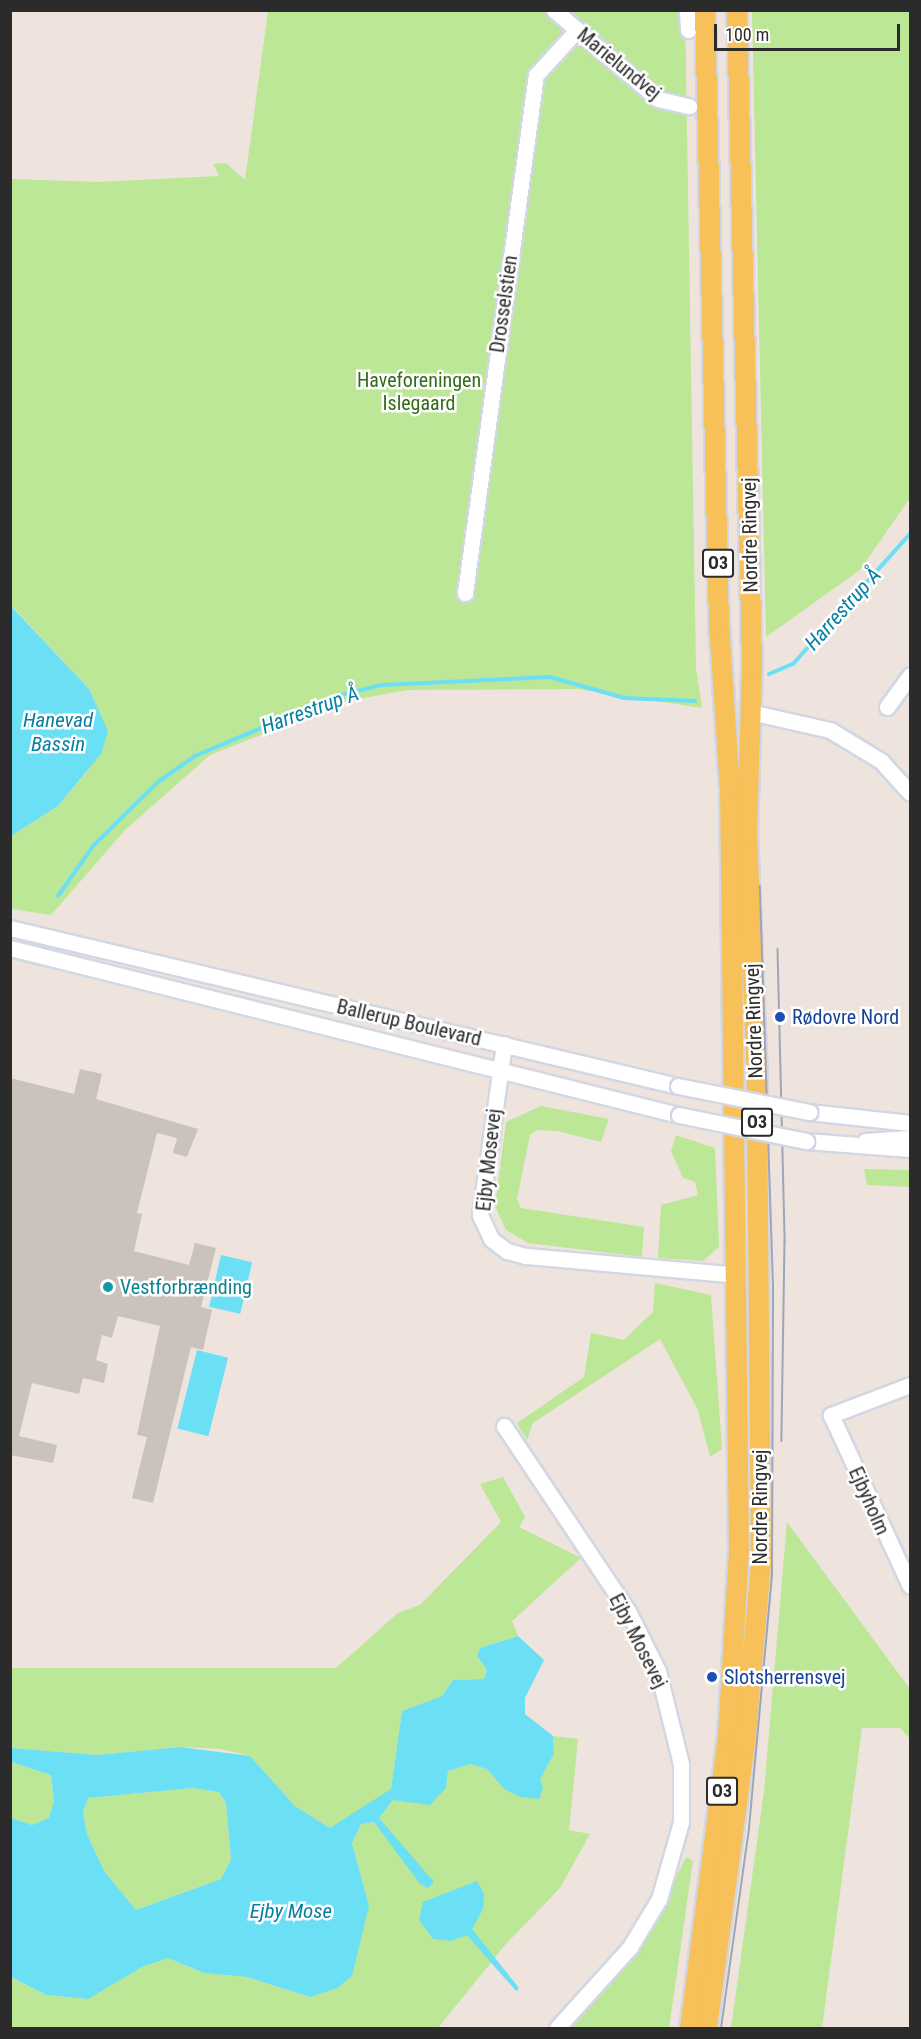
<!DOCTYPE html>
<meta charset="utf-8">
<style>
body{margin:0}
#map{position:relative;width:921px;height:2039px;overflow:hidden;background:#eee4dd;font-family:"Roboto Condensed",sans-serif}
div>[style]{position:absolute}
.green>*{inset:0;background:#bbe797}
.water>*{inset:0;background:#6bdff4;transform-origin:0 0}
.stream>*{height:4px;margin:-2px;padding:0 2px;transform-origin:2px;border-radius:2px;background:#6bdff4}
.building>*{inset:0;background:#c9c3bb}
.roads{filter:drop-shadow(2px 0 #d2d7e4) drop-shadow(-2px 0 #d2d7e4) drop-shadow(0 2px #d2d7e4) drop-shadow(0 -2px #d2d7e4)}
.minor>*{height:15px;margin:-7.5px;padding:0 7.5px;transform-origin:7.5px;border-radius:7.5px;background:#fff}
.major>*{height:20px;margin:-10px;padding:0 10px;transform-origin:10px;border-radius:10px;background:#f7c058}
.tram>*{height:1.5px;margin:-0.75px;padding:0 0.75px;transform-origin:0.75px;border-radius:0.75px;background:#9fa5b6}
.bridges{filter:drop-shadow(2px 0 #d2d7e4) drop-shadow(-2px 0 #d2d7e4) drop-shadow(0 2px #d2d7e4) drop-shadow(0 -2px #d2d7e4)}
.minor-bridge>*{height:15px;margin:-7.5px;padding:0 7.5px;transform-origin:7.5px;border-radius:7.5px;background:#fff}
.dots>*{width:16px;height:16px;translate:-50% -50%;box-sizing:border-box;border:3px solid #fff;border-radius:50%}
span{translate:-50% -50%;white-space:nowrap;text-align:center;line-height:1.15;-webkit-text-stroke:5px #fff;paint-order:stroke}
.shield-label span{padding:2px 4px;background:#fff;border:2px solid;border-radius:4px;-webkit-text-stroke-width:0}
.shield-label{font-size:18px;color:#2b2b2b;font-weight:700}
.street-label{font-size:20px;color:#2b2b2b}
.park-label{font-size:20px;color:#326c17}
.transit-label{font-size:20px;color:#164399}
.left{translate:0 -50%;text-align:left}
.culture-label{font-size:20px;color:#0d838f}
.water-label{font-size:21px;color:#077fa3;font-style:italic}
.frame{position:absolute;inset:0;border:12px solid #2b2b2b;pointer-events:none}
.scale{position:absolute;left:714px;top:24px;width:186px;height:27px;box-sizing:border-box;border:3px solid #2b2b2b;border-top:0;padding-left:8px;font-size:18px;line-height:21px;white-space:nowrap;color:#2b2b2b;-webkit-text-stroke:4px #fff;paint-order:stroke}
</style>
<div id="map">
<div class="green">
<i style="clip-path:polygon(268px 11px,685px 11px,696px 668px,702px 708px,578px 689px,408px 690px,346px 701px,210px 755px,125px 830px,51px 915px,11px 909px,11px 836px,58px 806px,87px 772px,89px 689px,11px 605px,11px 179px,99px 182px,219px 176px,213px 164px,226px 163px,245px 180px)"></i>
<i style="clip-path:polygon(752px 11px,910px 11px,910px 498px,860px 570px,766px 637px)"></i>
<i style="clip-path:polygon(11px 955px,343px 1037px,364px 1044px,11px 959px)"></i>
<i style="clip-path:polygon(541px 1106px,609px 1119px,601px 1142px,557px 1131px,537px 1130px,530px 1135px,517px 1199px,521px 1208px,644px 1227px,642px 1257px,528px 1243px,506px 1230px,495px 1206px,506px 1122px)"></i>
<i style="clip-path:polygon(676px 1135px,715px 1148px,719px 1247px,703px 1261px,658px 1258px,661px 1205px,698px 1195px,695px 1182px,683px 1178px,671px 1151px)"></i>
<i style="clip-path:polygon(864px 1169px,910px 1170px,910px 1187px,867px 1185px)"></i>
<i style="clip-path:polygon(655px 1283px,711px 1295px,722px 1449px,710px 1457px,698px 1410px,660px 1339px,533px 1423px,527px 1440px,517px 1423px,584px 1377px,591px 1333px,624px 1340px,653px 1312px)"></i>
<i style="clip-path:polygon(503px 1477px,525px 1517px,519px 1527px,581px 1558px,512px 1621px,518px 1636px,480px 1648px,477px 1656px,487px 1670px,484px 1679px,453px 1680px,442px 1696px,402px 1711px,391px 1789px,351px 1818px,330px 1828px,295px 1806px,250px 1756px,221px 1749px,180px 1747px,97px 1755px,11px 1748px,11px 1668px,336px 1668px,398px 1613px,420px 1605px,501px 1522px,480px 1484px)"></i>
<i style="clip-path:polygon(787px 1522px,910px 1689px,910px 1739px,900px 1728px,862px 1728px,822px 2028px,731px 2028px,764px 1791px)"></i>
<i style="clip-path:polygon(553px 1736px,578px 1739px,569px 1830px,590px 1834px,560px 1888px,506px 1944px,438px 2028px,11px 2028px,10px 1977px,46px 1995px,87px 1999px,142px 1967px,168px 1958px,204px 1973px,247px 1977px,309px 1997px,369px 1906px,352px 1843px,361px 1824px,379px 1818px,393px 1800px,446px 1788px,448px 1771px,470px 1764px,487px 1769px,504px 1789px,539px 1780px,554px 1754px)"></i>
<i style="clip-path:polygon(10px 1762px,51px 1775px,54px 1801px,49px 1818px,32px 1825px,11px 1818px)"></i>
<i style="clip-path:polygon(193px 1788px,219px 1792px,226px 1803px,231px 1859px,221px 1879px,136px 1910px,104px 1871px,87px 1834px,83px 1812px,88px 1798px)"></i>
<i style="clip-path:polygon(686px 1857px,693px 1861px,669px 2028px,570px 2028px,643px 1943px)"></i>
</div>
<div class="water">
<i style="clip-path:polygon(10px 605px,89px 689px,108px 731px,101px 754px,58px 806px,11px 836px)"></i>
<i style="left:221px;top:1255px;width:32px;height:53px;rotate:13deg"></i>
<i style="left:197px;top:1350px;width:32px;height:81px;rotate:14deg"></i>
<i style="clip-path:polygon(evenodd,518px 1636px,544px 1660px,525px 1698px,525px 1714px,553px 1736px,554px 1754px,540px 1779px,543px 1789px,539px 1799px,521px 1797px,504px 1789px,487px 1769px,470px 1764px,448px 1771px,446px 1788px,430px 1805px,393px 1800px,379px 1818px,434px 1882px,428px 1888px,420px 1884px,374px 1822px,361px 1824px,352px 1843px,369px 1906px,352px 1976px,337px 1988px,310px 1997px,247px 1977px,204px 1973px,168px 1958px,142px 1967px,88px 1999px,46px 1995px,11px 1977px,11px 1818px,32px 1825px,49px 1818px,54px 1801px,51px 1775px,11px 1762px,11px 1748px,97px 1755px,180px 1747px,250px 1756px,295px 1806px,330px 1828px,391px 1789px,402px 1711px,442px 1696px,453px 1680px,484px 1679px,487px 1670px,477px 1656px,480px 1648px,518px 1636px,193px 1788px,219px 1792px,226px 1803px,231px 1859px,221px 1879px,136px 1910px,104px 1871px,87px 1834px,83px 1812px,88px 1798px,193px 1788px)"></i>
<i style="clip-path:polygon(477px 1881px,484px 1894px,483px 1909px,472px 1929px,519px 1988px,516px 1991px,467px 1935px,451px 1941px,433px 1939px,419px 1920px,423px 1902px)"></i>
</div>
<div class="stream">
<i style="left:769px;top:674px;width:26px;rotate:-23deg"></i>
<i style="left:793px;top:664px;width:175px;rotate:-48deg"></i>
<i style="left:58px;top:896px;width:61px;rotate:-55deg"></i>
<i style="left:93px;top:846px;width:91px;rotate:-44.6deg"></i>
<i style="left:158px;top:782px;width:45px;rotate:-35.1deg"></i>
<i style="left:195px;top:756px;width:154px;rotate:-22.9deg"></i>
<i style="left:337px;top:696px;width:45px;rotate:-14deg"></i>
<i style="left:381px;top:685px;width:169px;rotate:-2.7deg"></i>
<i style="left:550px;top:677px;width:77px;rotate:15.8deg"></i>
<i style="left:624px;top:698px;width:71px;rotate:2.4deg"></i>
</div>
<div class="building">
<i style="clip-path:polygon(80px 1069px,102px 1074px,96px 1099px,198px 1129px,187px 1157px,173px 1153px,177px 1138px,157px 1133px,137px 1213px,142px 1214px,134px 1251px,189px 1265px,195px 1243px,216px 1248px,201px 1307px,212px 1310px,203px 1350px,191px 1347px,153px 1503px,132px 1498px,147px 1437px,137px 1435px,160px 1326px,118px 1316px,112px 1338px,102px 1335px,96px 1360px,108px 1364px,104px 1383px,83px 1378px,79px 1394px,32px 1383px,19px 1436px,57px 1445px,53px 1463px,10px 1455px,10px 1078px,74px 1094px)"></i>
</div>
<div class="roads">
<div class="minor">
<i style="left:554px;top:10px;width:137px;rotate:40.6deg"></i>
<i style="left:658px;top:99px;width:32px;rotate:13deg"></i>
<i style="left:687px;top:10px;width:20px;rotate:87deg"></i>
<i style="left:465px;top:593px;width:523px;rotate:-82.2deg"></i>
<i style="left:536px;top:75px;width:61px;rotate:-47.7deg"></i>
<i style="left:887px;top:707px;width:39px;rotate:-54deg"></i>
<i style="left:750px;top:712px;width:82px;rotate:12.7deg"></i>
<i style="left:830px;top:730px;width:60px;rotate:31.3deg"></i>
<i style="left:881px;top:761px;width:43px;rotate:47.8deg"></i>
<i style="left:10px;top:928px;width:686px;rotate:13.31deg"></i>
<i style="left:10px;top:948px;width:690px;rotate:14.02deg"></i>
<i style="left:504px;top:1044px;width:173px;rotate:98deg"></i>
<i style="left:480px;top:1215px;width:26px;rotate:65deg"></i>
<i style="left:491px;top:1239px;width:20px;rotate:37deg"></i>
<i style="left:507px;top:1251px;width:20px;rotate:15deg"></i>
<i style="left:526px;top:1256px;width:212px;rotate:5.1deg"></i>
<i style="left:809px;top:1112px;width:102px;rotate:6.2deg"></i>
<i style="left:806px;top:1141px;width:104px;rotate:4.4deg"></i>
<i style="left:865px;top:1141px;width:45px;rotate:-3.8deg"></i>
<i style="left:910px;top:1385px;width:85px;rotate:159.2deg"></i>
<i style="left:831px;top:1415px;width:188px;rotate:65.2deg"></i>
<i style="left:504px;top:1426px;width:223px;rotate:56.2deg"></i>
<i style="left:628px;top:1611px;width:67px;rotate:63.4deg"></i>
<i style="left:658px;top:1671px;width:96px;rotate:76.1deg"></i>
<i style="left:681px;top:1764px;width:58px;rotate:90deg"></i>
<i style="left:681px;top:1822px;width:80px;rotate:105.9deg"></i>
<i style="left:659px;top:1899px;width:56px;rotate:121.1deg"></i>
<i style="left:630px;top:1947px;width:109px;rotate:132deg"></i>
</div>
<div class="major">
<i style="left:690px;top:2028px;width:294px;rotate:-82.6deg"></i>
<i style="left:728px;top:1736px;width:183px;rotate:-86.6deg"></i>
<i style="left:739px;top:1553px;width:764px;rotate:-90.67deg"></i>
<i style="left:730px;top:789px;width:164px;rotate:-93.8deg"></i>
<i style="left:719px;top:625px;width:615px;rotate:-91.3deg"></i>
<i style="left:707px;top:2028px;width:288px;rotate:-82.4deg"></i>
<i style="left:745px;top:1743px;width:179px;rotate:-84.9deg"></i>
<i style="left:761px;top:1565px;width:485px;rotate:-90.5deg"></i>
<i style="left:757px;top:1080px;width:246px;rotate:-92.3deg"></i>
<i style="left:747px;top:834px;width:169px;rotate:-88.3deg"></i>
<i style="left:752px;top:665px;width:655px;rotate:-91.31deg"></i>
</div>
</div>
<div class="tram">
<i style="left:778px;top:949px;width:293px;rotate:88.6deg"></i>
<i style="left:785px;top:1242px;width:199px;rotate:90.9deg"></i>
<i style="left:721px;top:2028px;width:202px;rotate:-82deg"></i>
<i style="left:749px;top:1828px;width:253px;rotate:-84.8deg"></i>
<i style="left:772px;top:1576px;width:290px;rotate:-89.8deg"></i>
<i style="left:773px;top:1286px;width:400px;rotate:-91.9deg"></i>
</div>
<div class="bridges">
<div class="minor-bridge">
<i style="left:678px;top:1086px;width:134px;rotate:11.2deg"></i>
<i style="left:679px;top:1115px;width:130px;rotate:11.6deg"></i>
</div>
</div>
<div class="dots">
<i style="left:780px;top:1017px;background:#1a4fb4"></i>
<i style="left:108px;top:1287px;background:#0f9aa8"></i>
<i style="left:712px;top:1677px;background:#1a4fb4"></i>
</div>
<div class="shield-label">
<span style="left:718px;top:563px">O3</span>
<span style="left:757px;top:1122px">O3</span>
<span style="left:722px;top:1791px">O3</span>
</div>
<div class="street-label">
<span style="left:619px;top:64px;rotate:39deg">Marielundvej</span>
<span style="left:504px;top:304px;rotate:-82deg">Drosselstien</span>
<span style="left:750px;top:535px;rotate:-91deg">Nordre Ringvej</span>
<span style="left:754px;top:1021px;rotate:-92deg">Nordre Ringvej</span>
<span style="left:409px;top:1023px;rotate:13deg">Ballerup Boulevard</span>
<span style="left:489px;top:1160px;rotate:-84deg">Ejby Mosevej</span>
<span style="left:869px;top:1501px;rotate:66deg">Ejbyholm</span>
<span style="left:760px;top:1507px;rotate:-90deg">Nordre Ringvej</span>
<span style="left:638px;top:1641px;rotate:63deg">Ejby Mosevej</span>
</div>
<div class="park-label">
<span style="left:419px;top:392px">Haveforeningen<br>Islegaard</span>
</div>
<div class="transit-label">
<span class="left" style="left:792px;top:1017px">Rødovre Nord</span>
<span class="left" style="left:724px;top:1677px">Slotsherrensvej</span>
</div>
<div class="culture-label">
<span class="left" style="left:120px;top:1287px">Vestforbrænding</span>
</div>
<div class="water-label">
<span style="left:843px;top:609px;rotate:-48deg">Harrestrup Å</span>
<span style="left:310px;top:710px;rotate:-20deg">Harrestrup Å</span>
<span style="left:58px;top:732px">Hanevad<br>Bassin</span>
<span style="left:291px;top:1911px">Ejby Mose</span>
</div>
<div class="frame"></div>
<div class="scale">100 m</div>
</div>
